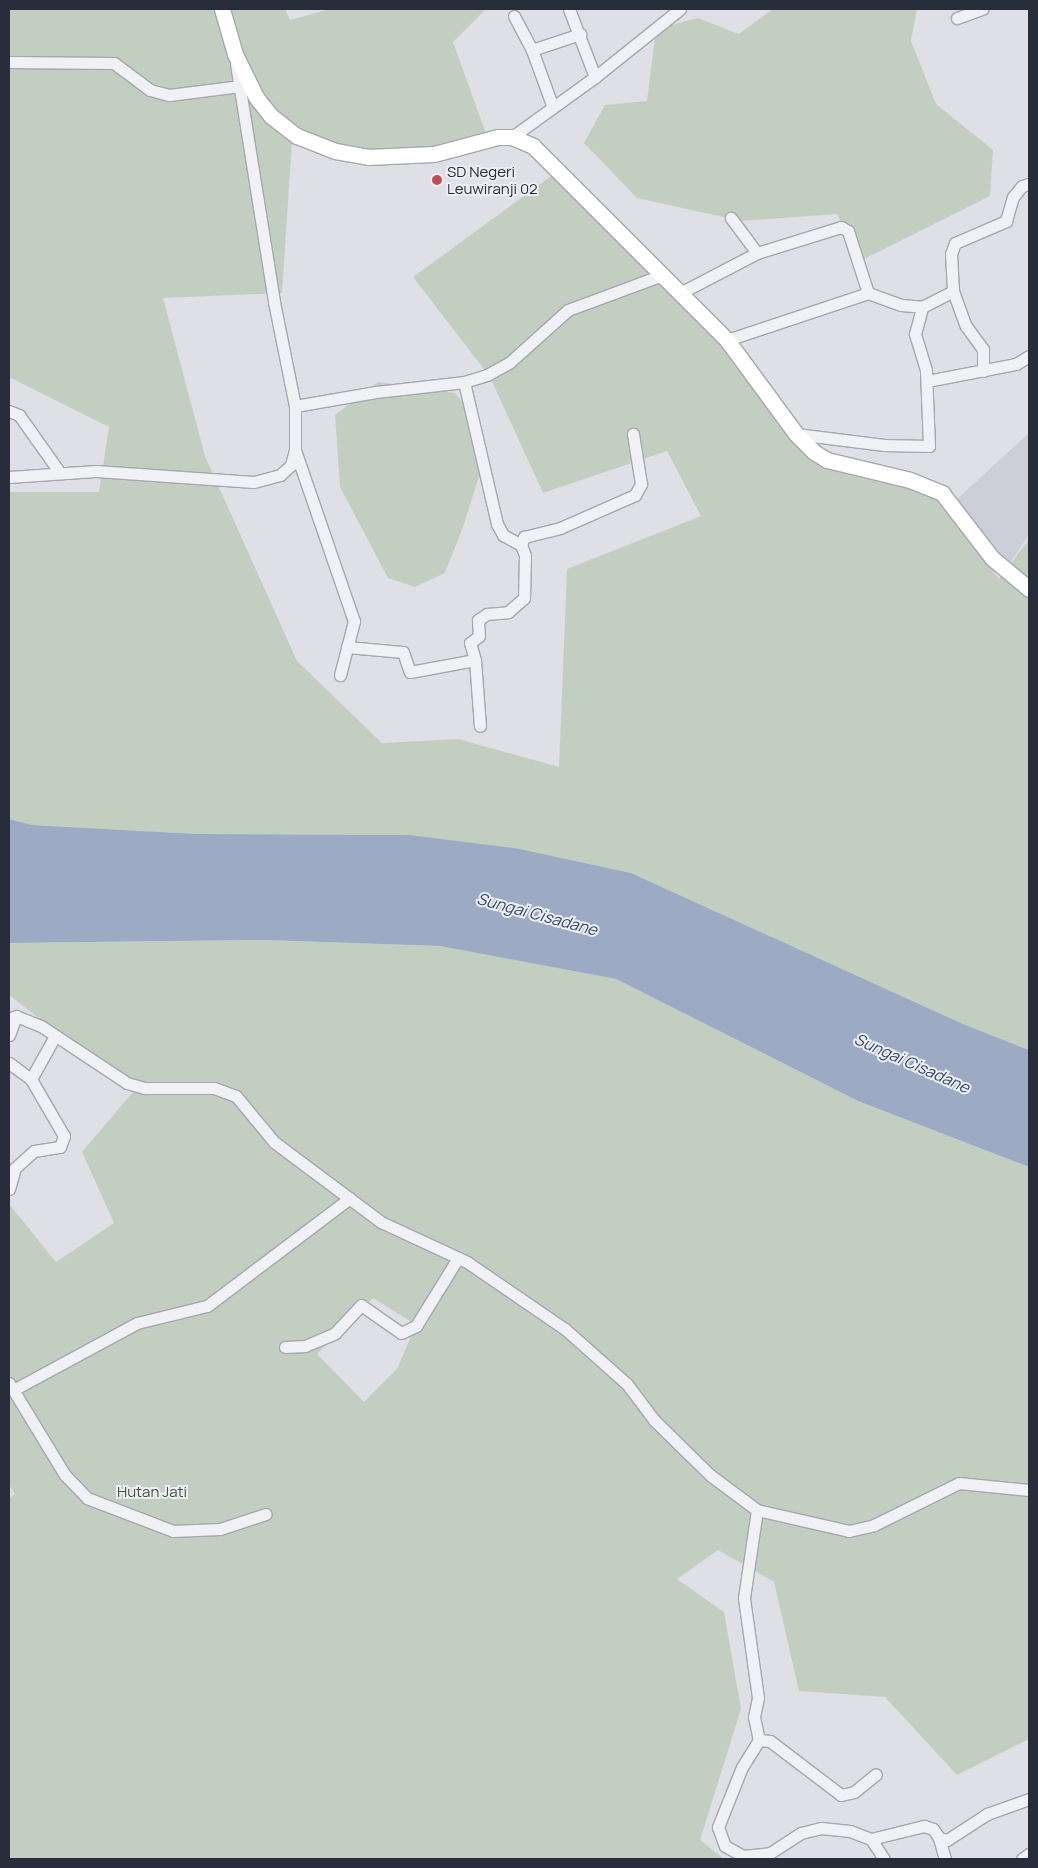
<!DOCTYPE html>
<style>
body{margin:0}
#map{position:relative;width:1038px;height:1868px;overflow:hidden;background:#dee0e6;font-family:Manrope,sans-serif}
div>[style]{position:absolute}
.built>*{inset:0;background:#cccfd7}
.green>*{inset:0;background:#c2cfc0}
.water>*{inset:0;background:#9cabc3}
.roads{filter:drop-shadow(1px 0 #a4a7af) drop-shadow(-1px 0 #a4a7af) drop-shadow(0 1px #a4a7af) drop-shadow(0 -1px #a4a7af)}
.street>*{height:11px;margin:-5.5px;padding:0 5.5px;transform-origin:5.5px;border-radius:5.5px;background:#f0f1f5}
.secondary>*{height:15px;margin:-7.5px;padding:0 7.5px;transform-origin:7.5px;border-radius:7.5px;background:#fff}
.dots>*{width:14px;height:14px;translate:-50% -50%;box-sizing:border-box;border:2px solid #edeff4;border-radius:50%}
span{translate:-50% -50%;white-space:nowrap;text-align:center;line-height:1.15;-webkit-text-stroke:4px #edeff4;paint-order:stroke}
.poi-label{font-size:15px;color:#282d3b}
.left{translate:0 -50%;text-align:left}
.park-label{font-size:15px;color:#3a5537}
.water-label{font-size:16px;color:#37496b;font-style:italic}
.frame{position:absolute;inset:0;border:10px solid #282d3b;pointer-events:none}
</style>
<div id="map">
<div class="built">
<i style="clip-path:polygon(1029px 433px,1029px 535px,1009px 564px,956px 500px)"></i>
</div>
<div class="green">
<i style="clip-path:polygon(9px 9px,285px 9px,290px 20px,330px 9px,486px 9px,453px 42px,489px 142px,382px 163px,327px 158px,292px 141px,282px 293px,163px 298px,205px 456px,297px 661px,382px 743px,458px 739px,559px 767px,567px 569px,701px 516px,667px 451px,543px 493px,490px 377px,413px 277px,554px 174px,710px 326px,809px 451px,904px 473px,941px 502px,999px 579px,1029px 539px,1029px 1050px,963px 1024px,631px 873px,515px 848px,410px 835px,198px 834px,32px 825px,9px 819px,9px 492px,99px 492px,109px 427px,9px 377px)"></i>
<i style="clip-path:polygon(773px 9px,917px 9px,911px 41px,936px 104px,993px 150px,990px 196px,860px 261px,837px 214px,741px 221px,637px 198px,584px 143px,605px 105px,647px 101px,656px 29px,698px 18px,739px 34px)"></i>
<i style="clip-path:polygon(378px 382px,455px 393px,478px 421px,480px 473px,463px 527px,445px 573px,415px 587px,388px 578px,340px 487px,335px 415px)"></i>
<i style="clip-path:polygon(evenodd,265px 940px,440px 946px,616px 979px,858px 1101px,1029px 1167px,1029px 1739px,957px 1775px,885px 1697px,799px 1691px,774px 1582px,718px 1550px,677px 1579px,724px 1612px,741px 1709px,700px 1840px,724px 1859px,9px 1859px,9px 1498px,15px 1494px,9px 1485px,9px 1204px,56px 1262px,114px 1223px,82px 1152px,133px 1092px,9px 995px,9px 943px,265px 940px,373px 1298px,416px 1325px,397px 1369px,364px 1402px,317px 1354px,373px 1298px)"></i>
</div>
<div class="water">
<i style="clip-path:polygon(9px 819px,32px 825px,198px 834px,410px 835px,515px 848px,631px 873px,963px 1024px,1029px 1050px,1029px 1167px,858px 1101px,616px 979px,440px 946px,265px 940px,9px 943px)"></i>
</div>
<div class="roads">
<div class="street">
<i style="left:569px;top:9px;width:73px;rotate:69.1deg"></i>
<i style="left:514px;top:16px;width:38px;rotate:62deg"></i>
<i style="left:532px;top:50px;width:59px;rotate:70deg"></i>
<i style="left:957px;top:18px;width:27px;rotate:-20deg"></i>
<i style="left:532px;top:50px;width:51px;rotate:-18.4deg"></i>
<i style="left:9px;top:62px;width:105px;rotate:0.5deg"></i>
<i style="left:114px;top:63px;width:45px;rotate:36.9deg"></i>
<i style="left:150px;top:90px;width:20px;rotate:15deg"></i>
<i style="left:169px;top:95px;width:72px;rotate:-7.2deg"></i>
<i style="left:236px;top:64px;width:241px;rotate:80.9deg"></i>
<i style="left:274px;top:302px;width:106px;rotate:78.6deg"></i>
<i style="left:295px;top:406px;width:44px;rotate:90deg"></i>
<i style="left:295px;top:450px;width:181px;rotate:71deg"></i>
<i style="left:354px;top:621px;width:56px;rotate:104.5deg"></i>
<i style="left:512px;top:137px;width:102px;rotate:-35.9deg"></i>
<i style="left:595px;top:77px;width:109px;rotate:-38.7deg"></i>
<i style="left:757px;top:253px;width:88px;rotate:-17.2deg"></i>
<i style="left:841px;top:227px;width:8px;rotate:30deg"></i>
<i style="left:848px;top:231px;width:65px;rotate:72.1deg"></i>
<i style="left:953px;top:291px;width:37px;rotate:70deg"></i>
<i style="left:966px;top:326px;width:29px;rotate:54deg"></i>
<i style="left:983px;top:349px;width:22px;rotate:90deg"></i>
<i style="left:682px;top:292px;width:85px;rotate:-27.5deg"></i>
<i style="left:757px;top:253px;width:44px;rotate:-126.6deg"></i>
<i style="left:727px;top:340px;width:149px;rotate:-18.4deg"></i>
<i style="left:868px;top:293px;width:35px;rotate:20deg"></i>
<i style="left:901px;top:305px;width:21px;rotate:5deg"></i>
<i style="left:922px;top:307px;width:35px;rotate:-27deg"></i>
<i style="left:953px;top:291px;width:37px;rotate:-93deg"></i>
<i style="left:951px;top:254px;width:12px;rotate:-70deg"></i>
<i style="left:955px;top:243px;width:56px;rotate:-23.3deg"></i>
<i style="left:1006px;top:221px;width:25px;rotate:-74deg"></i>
<i style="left:1013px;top:197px;width:14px;rotate:-51deg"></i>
<i style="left:1022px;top:186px;width:7px;rotate:-16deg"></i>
<i style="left:927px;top:381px;width:91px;rotate:-10.8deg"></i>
<i style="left:1016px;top:364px;width:15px;rotate:-32deg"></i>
<i style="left:464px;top:382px;width:146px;rotate:76.9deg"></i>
<i style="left:497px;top:524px;width:13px;rotate:61deg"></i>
<i style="left:503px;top:535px;width:21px;rotate:29deg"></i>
<i style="left:295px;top:406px;width:82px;rotate:-9.8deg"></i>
<i style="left:376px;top:392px;width:89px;rotate:-6.5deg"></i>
<i style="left:464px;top:382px;width:24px;rotate:-17deg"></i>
<i style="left:487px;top:375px;width:26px;rotate:-29deg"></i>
<i style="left:510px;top:362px;width:78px;rotate:-41.9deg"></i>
<i style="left:568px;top:310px;width:100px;rotate:-20.4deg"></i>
<i style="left:9px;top:411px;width:11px;rotate:22deg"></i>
<i style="left:19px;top:415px;width:71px;rotate:54.7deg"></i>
<i style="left:796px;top:434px;width:89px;rotate:7.1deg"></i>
<i style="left:884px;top:445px;width:45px;rotate:1.3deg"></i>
<i style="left:929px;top:446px;width:76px;rotate:-92.3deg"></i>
<i style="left:926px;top:370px;width:38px;rotate:-107deg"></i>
<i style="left:915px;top:334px;width:28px;rotate:-75deg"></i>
<i style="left:9px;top:477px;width:87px;rotate:-3.9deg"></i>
<i style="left:96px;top:471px;width:158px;rotate:4deg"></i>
<i style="left:254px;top:482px;width:27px;rotate:-15deg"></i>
<i style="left:280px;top:475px;width:15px;rotate:-42deg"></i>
<i style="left:291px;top:465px;width:16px;rotate:-75deg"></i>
<i style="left:347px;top:647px;width:56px;rotate:5.1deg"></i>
<i style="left:403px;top:652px;width:21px;rotate:71deg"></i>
<i style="left:410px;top:672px;width:66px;rotate:-10.5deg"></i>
<i style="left:475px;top:660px;width:66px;rotate:85.7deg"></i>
<i style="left:475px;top:660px;width:18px;rotate:-106deg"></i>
<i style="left:470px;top:643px;width:11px;rotate:-38deg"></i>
<i style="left:479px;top:636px;width:16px;rotate:-94deg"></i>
<i style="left:478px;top:620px;width:11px;rotate:-34deg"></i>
<i style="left:487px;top:614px;width:21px;rotate:-5deg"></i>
<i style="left:508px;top:612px;width:21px;rotate:-41deg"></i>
<i style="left:524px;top:598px;width:43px;rotate:-88.7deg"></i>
<i style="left:525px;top:555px;width:11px;rotate:-112deg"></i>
<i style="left:521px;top:545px;width:9px;rotate:-69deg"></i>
<i style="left:524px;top:537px;width:37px;rotate:-14deg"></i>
<i style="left:560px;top:528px;width:82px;rotate:-23.7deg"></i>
<i style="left:635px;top:495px;width:13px;rotate:-61deg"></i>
<i style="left:641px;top:484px;width:51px;rotate:-99.1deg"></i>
<i style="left:9px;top:1019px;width:8px;rotate:-23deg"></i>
<i style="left:16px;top:1016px;width:27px;rotate:22deg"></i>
<i style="left:41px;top:1026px;width:103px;rotate:33.5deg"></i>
<i style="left:127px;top:1083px;width:19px;rotate:16deg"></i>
<i style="left:145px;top:1088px;width:69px"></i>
<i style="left:214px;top:1088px;width:23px;rotate:20deg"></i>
<i style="left:236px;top:1096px;width:60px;rotate:50.4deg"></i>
<i style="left:274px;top:1142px;width:134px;rotate:36.8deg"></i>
<i style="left:381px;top:1222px;width:95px;rotate:24.9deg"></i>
<i style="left:467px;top:1262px;width:119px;rotate:34.4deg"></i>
<i style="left:565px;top:1329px;width:83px;rotate:41.6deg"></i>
<i style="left:627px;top:1384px;width:45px;rotate:53.1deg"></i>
<i style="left:654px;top:1420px;width:78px;rotate:44.5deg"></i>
<i style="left:710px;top:1475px;width:59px;rotate:36.7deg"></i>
<i style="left:757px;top:1510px;width:94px;rotate:12.9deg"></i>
<i style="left:849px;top:1531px;width:26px;rotate:-13deg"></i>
<i style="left:874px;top:1525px;width:95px;rotate:-26.3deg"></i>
<i style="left:959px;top:1483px;width:70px;rotate:5.7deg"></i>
<i style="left:9px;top:1035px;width:20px;rotate:-70deg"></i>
<i style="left:9px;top:1063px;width:27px;rotate:36deg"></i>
<i style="left:9px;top:1189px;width:22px;rotate:-74deg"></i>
<i style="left:15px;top:1168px;width:25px;rotate:-42deg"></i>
<i style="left:34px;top:1151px;width:26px;rotate:-9deg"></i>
<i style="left:60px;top:1147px;width:12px;rotate:-70deg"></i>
<i style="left:64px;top:1136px;width:66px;rotate:-120.1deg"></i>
<i style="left:31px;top:1079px;width:49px;rotate:-60.8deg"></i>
<i style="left:285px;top:1347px;width:20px;rotate:-3deg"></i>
<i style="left:305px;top:1346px;width:33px;rotate:-23deg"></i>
<i style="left:335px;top:1333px;width:38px;rotate:-47deg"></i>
<i style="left:361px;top:1305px;width:49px;rotate:35deg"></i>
<i style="left:401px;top:1333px;width:17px;rotate:-25deg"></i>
<i style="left:416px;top:1326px;width:80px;rotate:-58.3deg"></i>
<i style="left:9px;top:1383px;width:108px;rotate:58.7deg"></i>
<i style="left:65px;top:1475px;width:32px;rotate:46deg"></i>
<i style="left:87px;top:1498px;width:92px;rotate:21deg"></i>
<i style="left:173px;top:1531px;width:47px;rotate:-2.4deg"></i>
<i style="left:220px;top:1529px;width:48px;rotate:-18.1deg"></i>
<i style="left:15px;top:1389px;width:139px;rotate:-28.4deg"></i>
<i style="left:137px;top:1323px;width:72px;rotate:-13.7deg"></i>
<i style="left:207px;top:1306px;width:179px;rotate:-37.1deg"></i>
<i style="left:757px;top:1510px;width:89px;rotate:98.4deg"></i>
<i style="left:744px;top:1598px;width:101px;rotate:82deg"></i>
<i style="left:758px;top:1698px;width:19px;rotate:102deg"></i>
<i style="left:754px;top:1717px;width:24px;rotate:78deg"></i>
<i style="left:759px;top:1740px;width:32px;rotate:122deg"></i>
<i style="left:742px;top:1767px;width:65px;rotate:111.8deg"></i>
<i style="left:718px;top:1827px;width:20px;rotate:70deg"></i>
<i style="left:725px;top:1846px;width:21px;rotate:29deg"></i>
<i style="left:743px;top:1856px;width:27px;rotate:-6deg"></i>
<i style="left:770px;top:1853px;width:37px;rotate:-33deg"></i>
<i style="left:801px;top:1833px;width:21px;rotate:-14deg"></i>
<i style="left:821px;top:1828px;width:29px;rotate:6deg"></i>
<i style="left:850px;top:1831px;width:22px;rotate:21deg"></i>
<i style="left:871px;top:1839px;width:55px;rotate:-13.8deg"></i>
<i style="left:924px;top:1826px;width:9px;rotate:18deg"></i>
<i style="left:933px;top:1829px;width:11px;rotate:56deg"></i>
<i style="left:939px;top:1838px;width:8px;rotate:14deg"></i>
<i style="left:947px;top:1840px;width:48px;rotate:-33deg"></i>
<i style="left:987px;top:1814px;width:45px;rotate:-19.7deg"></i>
<i style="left:759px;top:1740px;width:11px;rotate:5deg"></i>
<i style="left:770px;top:1741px;width:89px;rotate:37.3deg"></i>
<i style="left:841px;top:1795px;width:13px;rotate:-13deg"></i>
<i style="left:854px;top:1792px;width:28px;rotate:-39deg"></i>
<i style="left:939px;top:1838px;width:22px;rotate:74deg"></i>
<i style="left:871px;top:1839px;width:24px;rotate:57deg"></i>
<i style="left:1022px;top:1859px;width:9px;rotate:-36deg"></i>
</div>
<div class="secondary">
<i style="left:222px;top:9px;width:47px;rotate:73.9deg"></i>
<i style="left:235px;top:54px;width:48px;rotate:64deg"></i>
<i style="left:256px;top:97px;width:24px;rotate:52deg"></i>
<i style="left:271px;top:116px;width:33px;rotate:38deg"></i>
<i style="left:297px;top:136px;width:41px;rotate:21.5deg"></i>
<i style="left:335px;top:151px;width:34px;rotate:10deg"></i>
<i style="left:368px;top:157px;width:66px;rotate:-2.6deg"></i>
<i style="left:434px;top:154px;width:66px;rotate:-14.9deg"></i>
<i style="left:498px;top:137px;width:14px"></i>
<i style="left:512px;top:137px;width:23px;rotate:23deg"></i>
<i style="left:533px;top:146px;width:274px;rotate:45deg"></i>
<i style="left:727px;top:340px;width:117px;rotate:53.7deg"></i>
<i style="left:796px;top:434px;width:25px;rotate:45deg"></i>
<i style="left:814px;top:452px;width:15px;rotate:32deg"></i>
<i style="left:827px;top:460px;width:85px;rotate:13.5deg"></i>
<i style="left:910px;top:480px;width:35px;rotate:22deg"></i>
<i style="left:942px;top:493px;width:82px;rotate:52.4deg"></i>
<i style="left:992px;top:558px;width:48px;rotate:40deg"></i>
</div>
</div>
<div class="dots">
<i style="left:437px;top:180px;background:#c04d53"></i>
</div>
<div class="poi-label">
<span class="left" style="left:447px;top:180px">SD Negeri<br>Leuwiranji 02</span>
</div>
<div class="park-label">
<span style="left:152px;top:1492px">Hutan Jati</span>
</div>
<div class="water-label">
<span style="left:537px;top:914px;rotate:15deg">Sungai Cisadane</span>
<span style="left:912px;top:1063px;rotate:24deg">Sungai Cisadane</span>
</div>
<div class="frame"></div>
</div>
